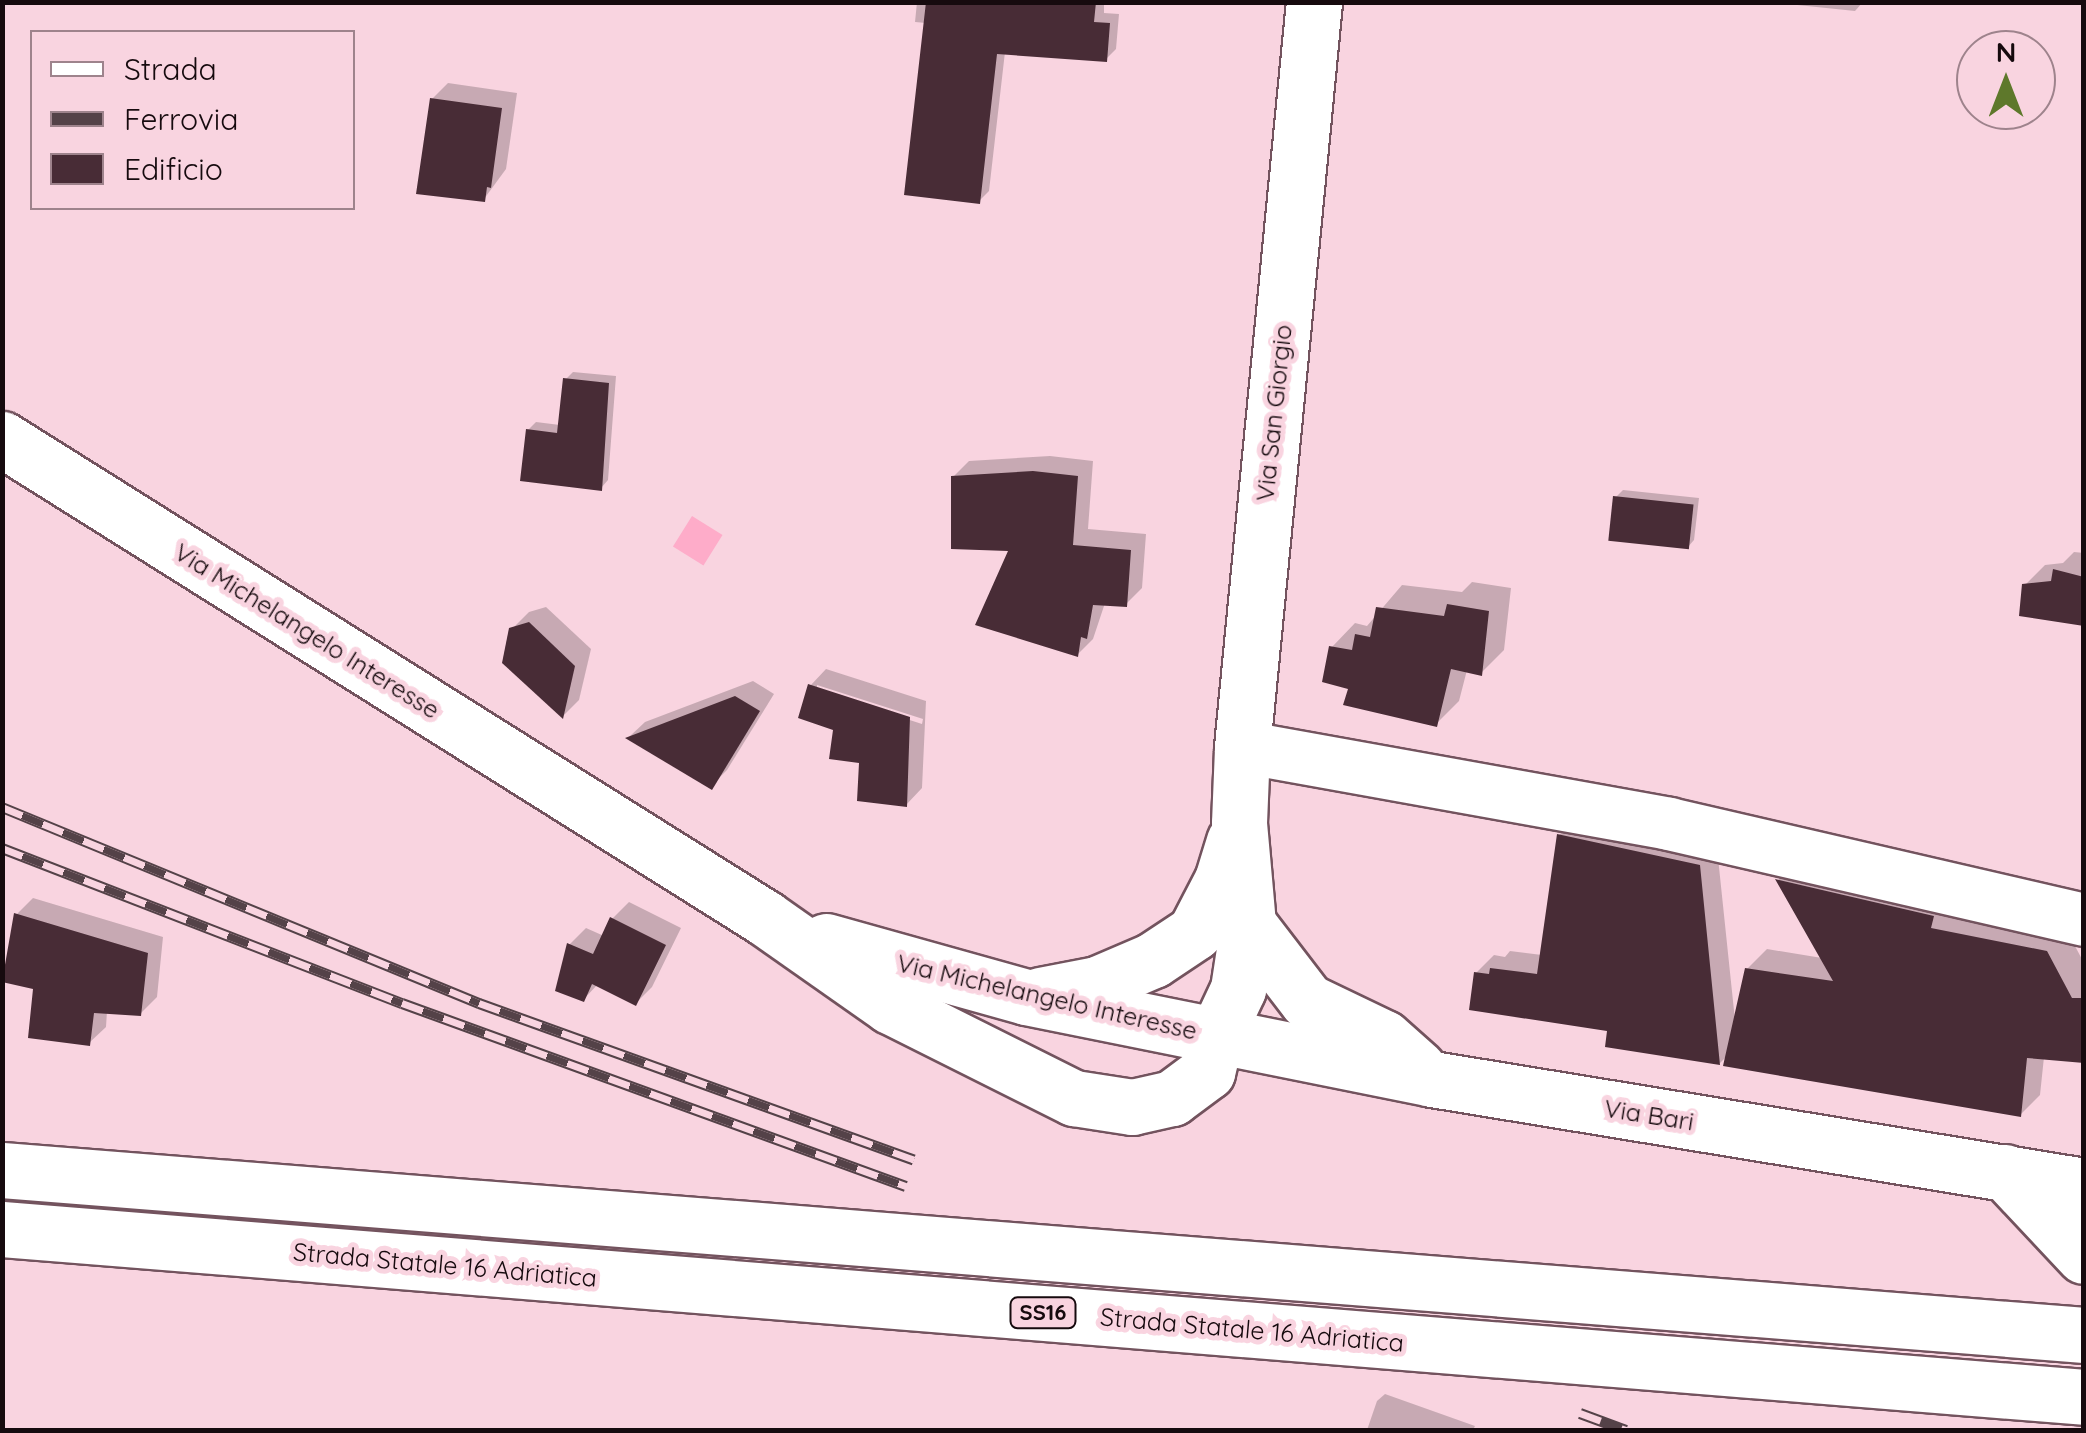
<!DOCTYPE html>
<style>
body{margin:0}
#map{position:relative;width:2086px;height:1433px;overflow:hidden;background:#f9d4e0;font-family:Quicksand,sans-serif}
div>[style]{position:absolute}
.water>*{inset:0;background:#feacc9;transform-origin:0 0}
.shadow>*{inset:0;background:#0003}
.building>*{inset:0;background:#482c36;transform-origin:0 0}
.roads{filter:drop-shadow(2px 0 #73535e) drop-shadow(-2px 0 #73535e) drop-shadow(0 2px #73535e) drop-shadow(0 -2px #73535e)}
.street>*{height:52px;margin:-26px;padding:0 26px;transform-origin:26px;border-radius:26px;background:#fff}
.secondary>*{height:55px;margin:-27.5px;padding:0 27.5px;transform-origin:27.5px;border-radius:27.5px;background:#fff}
.highway>*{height:55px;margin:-27.5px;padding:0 27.5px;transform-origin:27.5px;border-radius:27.5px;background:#fff}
.rail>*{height:11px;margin-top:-5.5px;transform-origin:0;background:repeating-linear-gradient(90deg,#f9d4e0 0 22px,#544248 0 44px);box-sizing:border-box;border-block:2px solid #544248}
span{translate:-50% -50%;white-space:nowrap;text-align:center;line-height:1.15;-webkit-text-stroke:10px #f9d4e0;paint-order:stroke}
.shield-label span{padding:2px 8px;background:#f9d4e0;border:2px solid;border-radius:8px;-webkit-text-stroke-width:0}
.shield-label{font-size:22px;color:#160a0e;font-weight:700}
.street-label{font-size:25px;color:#160a0e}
.frame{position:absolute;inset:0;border:5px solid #160a0e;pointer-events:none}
.legend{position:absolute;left:30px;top:30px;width:325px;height:180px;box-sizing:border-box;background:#f9d4e0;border:2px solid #9e838c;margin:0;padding:12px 18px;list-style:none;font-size:30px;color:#160a0e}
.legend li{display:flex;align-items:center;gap:20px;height:50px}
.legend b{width:50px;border:2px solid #9e838c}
.north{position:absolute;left:1956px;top:30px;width:100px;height:100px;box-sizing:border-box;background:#f9d4e0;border:2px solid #9e838c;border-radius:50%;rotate:0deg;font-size:28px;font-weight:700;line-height:40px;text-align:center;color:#160a0e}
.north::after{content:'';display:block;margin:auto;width:35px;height:45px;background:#5e782b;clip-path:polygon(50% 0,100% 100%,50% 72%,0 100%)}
</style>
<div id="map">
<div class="water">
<i style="left:692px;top:516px;width:36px;height:36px;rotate:32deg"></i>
</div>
<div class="shadow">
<i style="clip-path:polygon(917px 2px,1104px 2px,1104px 13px,1119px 14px,1116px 49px,1106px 59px,1005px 52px,989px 191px,979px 201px,926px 23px,915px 22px)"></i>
<i style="clip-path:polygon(1768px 2px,1863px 2px,1855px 11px)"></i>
<i style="clip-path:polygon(448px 83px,517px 93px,506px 169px,484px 199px,432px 99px)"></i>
<i style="clip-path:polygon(573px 372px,616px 376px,608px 480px,601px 488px,528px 430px,536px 422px,560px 425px,565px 380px)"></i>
<i style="clip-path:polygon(1050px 456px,1093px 461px,1088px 529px,1146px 534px,1142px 588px,1126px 604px,1105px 603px,1093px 639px,1077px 655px,1012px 548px,953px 477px,969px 461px)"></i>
<i style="clip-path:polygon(1623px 490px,1699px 498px,1694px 540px,1687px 548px,1616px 497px)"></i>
<i style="clip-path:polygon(2074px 552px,2084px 553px,2084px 623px,2025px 585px,2045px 565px,2063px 563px)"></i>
<i style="clip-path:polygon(1472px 582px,1511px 588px,1504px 650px,1481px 673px,1467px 670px,1459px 701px,1436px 724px,1351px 688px,1332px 647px,1355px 623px,1367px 626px,1402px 585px,1462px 592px)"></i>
<i style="clip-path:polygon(546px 607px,591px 649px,579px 700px,563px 716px,512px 629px,529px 612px)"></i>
<i style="clip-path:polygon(evenodd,826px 669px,926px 701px,922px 788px,906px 805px,835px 729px,810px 686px,826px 669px,817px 685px,923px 719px,922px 724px,817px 690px,817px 685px)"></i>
<i style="clip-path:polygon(753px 681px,774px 694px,727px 770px,711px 786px,629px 737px,645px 722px)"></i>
<i style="clip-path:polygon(1577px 818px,1717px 848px,1735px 1020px,1747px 969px,1767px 949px,1822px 958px,1778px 880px,1797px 861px,2067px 931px,2084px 963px,2084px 1060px,2044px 1057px,2040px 1095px,2020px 1115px,1729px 1054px,1720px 1063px,1609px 1029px,1476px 973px,1494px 955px,1505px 957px,1510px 951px,1542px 955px,1559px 835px)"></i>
<i style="clip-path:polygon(33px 898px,163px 937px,157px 997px,140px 1014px,107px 1011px,106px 1027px,89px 1043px,36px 988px,2px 980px,17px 914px)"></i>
<i style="clip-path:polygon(629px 902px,681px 928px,652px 987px,636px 1003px,598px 984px,584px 999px,569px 945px,586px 928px,604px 936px,612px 919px)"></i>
<i style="clip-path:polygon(1385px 1394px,1475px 1426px,1473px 1430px,1367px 1430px,1377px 1401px)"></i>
</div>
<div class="building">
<i style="clip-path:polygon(926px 2px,1096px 2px,1094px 22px,1110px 23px,1107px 62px,997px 54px,980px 204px,904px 195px)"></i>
<i style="clip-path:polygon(430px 98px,502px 108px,491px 188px,487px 187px,485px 202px,416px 194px)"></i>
<i style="clip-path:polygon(563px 378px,609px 383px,602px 491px,520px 481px,526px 429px,557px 433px)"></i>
<i style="clip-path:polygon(1033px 471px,1078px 476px,1073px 545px,1131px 550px,1127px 607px,1093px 605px,1087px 639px,1081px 637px,1078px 657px,975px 625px,1008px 551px,951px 549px,951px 476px)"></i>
<i style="left:1613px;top:496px;width:81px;height:45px;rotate:6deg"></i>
<i style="clip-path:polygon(2053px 569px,2084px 577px,2084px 626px,2019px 616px,2022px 584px,2051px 581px)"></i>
<i style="clip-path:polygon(1447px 604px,1489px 611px,1482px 676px,1451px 669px,1437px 727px,1343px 705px,1348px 689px,1322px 682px,1329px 646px,1352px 650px,1355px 634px,1370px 637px,1376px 607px,1444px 616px)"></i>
<i style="clip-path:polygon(529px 622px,575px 666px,563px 719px,502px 663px,509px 628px)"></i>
<i style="clip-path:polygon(808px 684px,910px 717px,907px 807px,857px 801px,859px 763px,829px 759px,833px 730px,798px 718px)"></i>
<i style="clip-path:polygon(735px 696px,760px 711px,712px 790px,625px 738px)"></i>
<i style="clip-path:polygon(1557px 834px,1700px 865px,1720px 1065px,1605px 1047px,1607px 1031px,1469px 1010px,1474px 972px,1489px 974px,1490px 968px,1537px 974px)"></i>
<i style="clip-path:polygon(1775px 879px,1934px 916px,1931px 928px,2047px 951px,2072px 998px,2084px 998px,2084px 1063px,2027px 1058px,2021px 1117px,1723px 1066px,1745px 968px,1833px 981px)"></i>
<i style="clip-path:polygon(14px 913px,148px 953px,141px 1016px,94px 1013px,90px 1046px,28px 1038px,33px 989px,2px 982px)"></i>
<i style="clip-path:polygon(610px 917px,666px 945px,636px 1006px,592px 984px,584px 1002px,555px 991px,567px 943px,593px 954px)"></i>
</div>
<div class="roads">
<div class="street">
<i style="left:1242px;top:747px;width:434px;rotate:10.2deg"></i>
<i style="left:1669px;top:824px;width:426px;rotate:13deg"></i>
</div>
<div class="secondary">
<i style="left:2px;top:439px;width:901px;rotate:32.12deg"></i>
<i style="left:765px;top:918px;width:153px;rotate:35.1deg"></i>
<i style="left:890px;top:1006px;width:206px;rotate:26.6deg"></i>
<i style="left:1074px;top:1098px;width:59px;rotate:8.8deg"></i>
<i style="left:1132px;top:1107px;width:41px;rotate:-12.7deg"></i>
<i style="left:1172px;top:1098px;width:44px;rotate:-36.6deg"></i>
<i style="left:1207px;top:1072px;width:37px;rotate:-76deg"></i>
<i style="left:1216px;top:1036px;width:52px;rotate:-64.9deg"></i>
<i style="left:1238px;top:989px;width:66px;rotate:-81.3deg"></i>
<i style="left:1248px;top:924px;width:101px;rotate:-95.1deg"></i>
<i style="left:1239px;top:823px;width:76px;rotate:-87.7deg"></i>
<i style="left:1242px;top:747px;width:748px;rotate:-84.48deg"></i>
<i style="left:1248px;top:924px;width:97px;rotate:52.5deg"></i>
<i style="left:1307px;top:1001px;width:85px;rotate:25.7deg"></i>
<i style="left:1384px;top:1038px;width:45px;rotate:41.4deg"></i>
<i style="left:826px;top:941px;width:208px;rotate:15.6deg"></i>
<i style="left:1026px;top:997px;width:414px;rotate:11.4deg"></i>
<i style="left:1432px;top:1079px;width:661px;rotate:9.32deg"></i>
<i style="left:1040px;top:995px;width:58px;rotate:-10.9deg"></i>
<i style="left:1097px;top:984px;width:61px;rotate:-23.2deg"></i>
<i style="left:1153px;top:960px;width:50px;rotate:-33.7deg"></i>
<i style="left:1195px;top:932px;width:59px;rotate:-62.6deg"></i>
<i style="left:1222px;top:880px;width:41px;rotate:-72.9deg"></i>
<i style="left:2005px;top:1172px;width:115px;rotate:46.8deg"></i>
</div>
<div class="highway">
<i style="left:2px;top:1170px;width:2089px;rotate:4.53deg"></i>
<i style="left:2px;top:1229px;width:2089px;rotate:4.61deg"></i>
</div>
</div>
<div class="rail">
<i style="left:2px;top:807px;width:516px;rotate:22.34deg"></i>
<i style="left:479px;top:1003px;width:462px;rotate:19.8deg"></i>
<i style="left:2px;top:848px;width:429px;rotate:21.2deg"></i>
<i style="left:402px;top:1003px;width:536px;rotate:19.96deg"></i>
<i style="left:1580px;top:1413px;width:49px;rotate:20.3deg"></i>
</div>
<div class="shield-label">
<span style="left:1043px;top:1313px">SS16</span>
</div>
<div class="street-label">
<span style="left:1274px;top:413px;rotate:-84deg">Via San Giorgio</span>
<span style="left:307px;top:631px;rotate:32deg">Via Michelangelo Interesse</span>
<span style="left:1047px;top:997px;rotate:13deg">Via Michelangelo Interesse</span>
<span style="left:1649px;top:1115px;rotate:9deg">Via Bari</span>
<span style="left:445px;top:1265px;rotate:5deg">Strada Statale 16 Adriatica</span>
<span style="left:1252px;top:1330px;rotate:5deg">Strada Statale 16 Adriatica</span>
</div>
<div class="frame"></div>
<ul class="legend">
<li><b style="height:12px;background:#fff"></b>Strada</li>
<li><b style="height:12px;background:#544248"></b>Ferrovia</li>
<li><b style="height:28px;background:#482c36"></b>Edificio</li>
</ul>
<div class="north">N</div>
</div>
